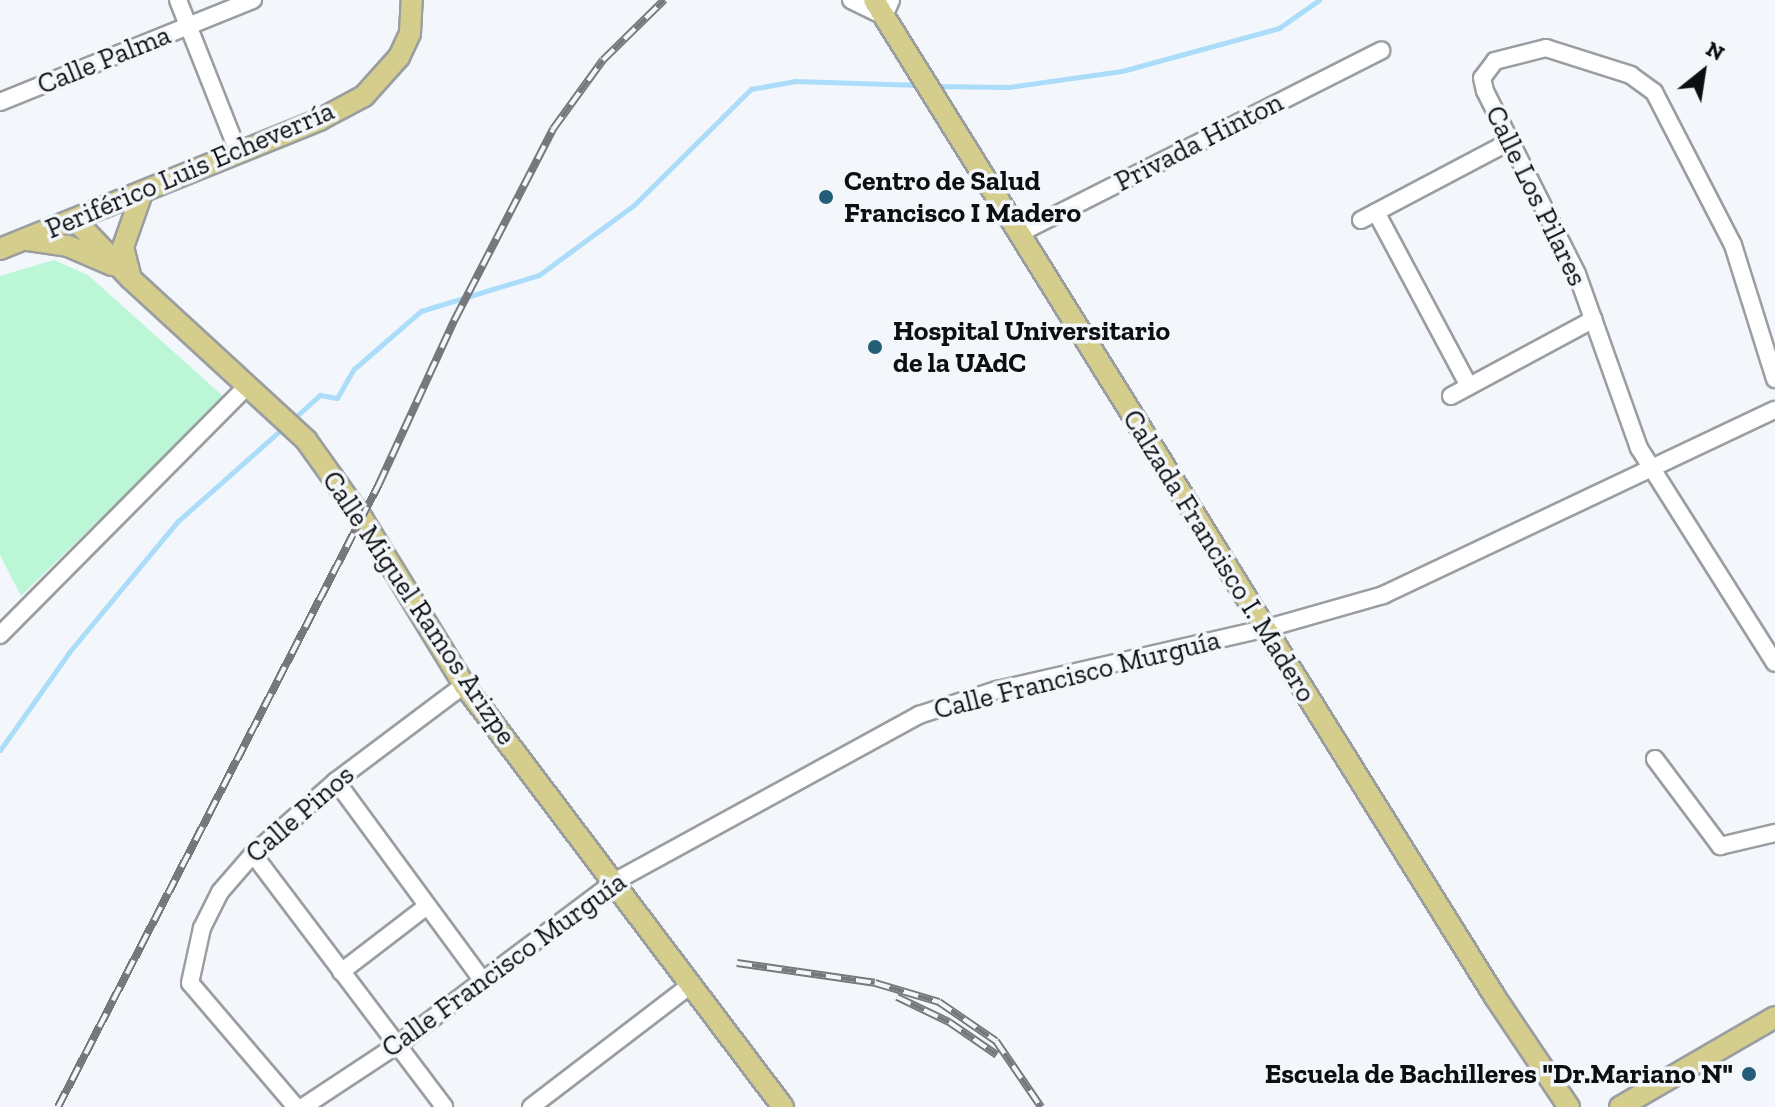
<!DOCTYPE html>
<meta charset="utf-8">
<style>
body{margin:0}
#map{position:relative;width:1775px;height:1107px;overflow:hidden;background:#f3f7fb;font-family:"Zilla Slab",serif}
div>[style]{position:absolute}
.green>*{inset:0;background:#bbf6d7}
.stream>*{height:5px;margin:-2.5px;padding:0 2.5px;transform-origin:2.5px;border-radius:2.5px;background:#abddfa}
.roads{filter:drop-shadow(2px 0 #9b9ea1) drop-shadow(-2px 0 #9b9ea1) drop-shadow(0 2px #9b9ea1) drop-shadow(0 -2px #9b9ea1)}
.minor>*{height:16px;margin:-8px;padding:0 8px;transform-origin:8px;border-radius:8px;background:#fff}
.major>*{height:20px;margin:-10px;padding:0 10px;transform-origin:10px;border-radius:10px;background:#d5cd8c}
.rail>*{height:8px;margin-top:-4px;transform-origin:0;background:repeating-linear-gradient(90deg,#f3f7fb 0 15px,#76787b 0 30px);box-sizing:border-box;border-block:2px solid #76787b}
.dots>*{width:22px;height:22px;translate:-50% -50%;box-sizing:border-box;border:4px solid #f3f7fb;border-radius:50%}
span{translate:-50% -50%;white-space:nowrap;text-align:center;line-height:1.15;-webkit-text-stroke:7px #f3f7fb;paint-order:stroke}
.street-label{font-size:28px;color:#0d0e0f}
.poi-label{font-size:28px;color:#0d0e0f;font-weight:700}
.left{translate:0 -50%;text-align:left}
.right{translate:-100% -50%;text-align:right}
.north{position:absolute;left:1663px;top:32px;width:80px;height:80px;-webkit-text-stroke:6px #f3f7fb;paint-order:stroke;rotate:30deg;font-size:22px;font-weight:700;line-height:32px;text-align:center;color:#0d0e0f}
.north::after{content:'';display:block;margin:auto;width:28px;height:36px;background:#0d0e0f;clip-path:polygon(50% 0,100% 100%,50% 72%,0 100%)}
</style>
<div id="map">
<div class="green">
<i style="clip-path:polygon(54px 260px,88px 275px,224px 397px,21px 596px,0 555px,0 276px)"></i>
</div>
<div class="stream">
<i style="left:933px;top:86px;width:76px;rotate:0.8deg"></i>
<i style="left:1009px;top:87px;width:114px;rotate:-8.1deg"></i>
<i style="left:1122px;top:71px;width:163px;rotate:-15.3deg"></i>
<i style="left:1279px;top:28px;width:49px;rotate:-35deg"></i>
<i style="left:291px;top:421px;width:39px;rotate:-42deg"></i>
<i style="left:320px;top:395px;width:17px;rotate:10deg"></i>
<i style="left:337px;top:398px;width:34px;rotate:-60deg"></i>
<i style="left:354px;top:369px;width:89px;rotate:-40.9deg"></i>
<i style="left:421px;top:311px;width:123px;rotate:-17deg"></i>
<i style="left:539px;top:275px;width:118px;rotate:-36.4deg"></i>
<i style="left:634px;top:205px;width:165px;rotate:-44.8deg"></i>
<i style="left:751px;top:89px;width:45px;rotate:-10.3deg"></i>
<i style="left:795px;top:81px;width:124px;rotate:1.8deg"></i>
<i style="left:0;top:750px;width:121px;rotate:-54.7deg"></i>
<i style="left:70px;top:651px;width:169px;rotate:-50.3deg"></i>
<i style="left:178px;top:521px;width:140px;rotate:-41.5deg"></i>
</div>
<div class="roads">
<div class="minor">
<i style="left:178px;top:0;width:166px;rotate:68.4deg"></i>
<i style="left:851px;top:0;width:37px;rotate:26deg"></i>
<i style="left:884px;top:16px;width:17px;rotate:-66deg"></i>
<i style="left:0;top:102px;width:273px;rotate:-22deg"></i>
<i style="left:1376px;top:212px;width:197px;rotate:61.9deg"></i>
<i style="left:1361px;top:220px;width:165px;rotate:-27.8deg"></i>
<i style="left:1018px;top:234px;width:407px;rotate:-26.8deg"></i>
<i style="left:1775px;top:379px;width:140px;rotate:-107.4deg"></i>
<i style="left:1733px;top:245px;width:172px;rotate:-117.3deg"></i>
<i style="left:1654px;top:92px;width:29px;rotate:-144deg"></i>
<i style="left:1631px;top:75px;width:89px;rotate:-162.4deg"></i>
<i style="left:1546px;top:48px;width:53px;rotate:165.7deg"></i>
<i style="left:1495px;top:61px;width:21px;rotate:127deg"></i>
<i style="left:1482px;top:78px;width:13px;rotate:77deg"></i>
<i style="left:1485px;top:91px;width:205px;rotate:63.3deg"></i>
<i style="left:1577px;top:274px;width:185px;rotate:70.4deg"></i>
<i style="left:1639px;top:448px;width:254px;rotate:57.7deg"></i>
<i style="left:1451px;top:396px;width:162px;rotate:-28.3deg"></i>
<i style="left:0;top:635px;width:349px;rotate:-45.2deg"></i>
<i style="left:1655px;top:759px;width:109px;rotate:53.2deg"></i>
<i style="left:1720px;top:846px;width:57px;rotate:-13.3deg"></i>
<i style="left:336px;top:781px;width:247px;rotate:53.7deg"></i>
<i style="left:253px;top:854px;width:317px;rotate:52.9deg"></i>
<i style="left:341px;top:972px;width:108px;rotate:-37.5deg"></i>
<i style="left:296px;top:1107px;width:163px;rotate:-130.5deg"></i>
<i style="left:190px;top:983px;width:56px;rotate:-77.7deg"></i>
<i style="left:202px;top:928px;width:40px;rotate:-63.4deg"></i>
<i style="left:220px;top:892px;width:50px;rotate:-49deg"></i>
<i style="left:253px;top:854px;width:111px;rotate:-41.3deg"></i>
<i style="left:336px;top:781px;width:160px;rotate:-36.9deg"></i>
<i style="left:303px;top:1107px;width:113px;rotate:-33.4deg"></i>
<i style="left:397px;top:1045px;width:271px;rotate:-36.9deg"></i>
<i style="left:614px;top:882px;width:348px;rotate:-28.7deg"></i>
<i style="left:919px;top:715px;width:82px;rotate:-17.8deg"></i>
<i style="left:997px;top:690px;width:274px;rotate:-12.9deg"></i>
<i style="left:1264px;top:629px;width:124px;rotate:-15.9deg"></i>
<i style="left:1383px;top:595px;width:433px;rotate:-25.3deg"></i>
<i style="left:531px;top:1107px;width:203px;rotate:-37.4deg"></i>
</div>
<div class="major">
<i style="left:874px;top:0;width:1175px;rotate:58.08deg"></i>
<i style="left:1495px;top:997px;width:133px;rotate:56.1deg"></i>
<i style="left:75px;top:220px;width:81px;rotate:46.5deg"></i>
<i style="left:131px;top:279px;width:238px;rotate:42.6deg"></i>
<i style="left:306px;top:440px;width:98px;rotate:54.5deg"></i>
<i style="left:363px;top:520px;width:193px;rotate:58.5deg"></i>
<i style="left:464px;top:685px;width:529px;rotate:52.91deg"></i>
<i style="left:28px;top:240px;width:40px;rotate:8.5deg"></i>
<i style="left:68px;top:246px;width:48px;rotate:23.4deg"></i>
<i style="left:0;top:249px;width:346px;rotate:-22deg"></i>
<i style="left:321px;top:119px;width:49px;rotate:-28.1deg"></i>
<i style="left:364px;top:96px;width:52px;rotate:-48.1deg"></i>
<i style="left:399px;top:57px;width:26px;rotate:-65deg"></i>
<i style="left:410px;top:33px;width:33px;rotate:-87deg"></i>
<i style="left:130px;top:275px;width:29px;rotate:-104deg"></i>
<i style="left:123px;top:247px;width:57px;rotate:-70.6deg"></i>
<i style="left:1620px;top:1107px;width:179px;rotate:-30.1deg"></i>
</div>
</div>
<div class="rail">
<i style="left:737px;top:963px;width:139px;rotate:8.2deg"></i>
<i style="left:875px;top:983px;width:67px;rotate:16.5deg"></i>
<i style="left:939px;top:1002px;width:69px;rotate:34.4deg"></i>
<i style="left:996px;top:1041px;width:80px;rotate:55.7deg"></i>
<i style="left:897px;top:997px;width:58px;rotate:25.7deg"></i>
<i style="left:949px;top:1022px;width:58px;rotate:34.5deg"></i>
<i style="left:58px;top:1107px;width:701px;rotate:-62.74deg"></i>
<i style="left:379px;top:484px;width:182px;rotate:-65.3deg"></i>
<i style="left:455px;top:319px;width:214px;rotate:-62.7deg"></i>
<i style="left:553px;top:129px;width:85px;rotate:-54.1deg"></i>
<i style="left:603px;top:60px;width:86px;rotate:-44.5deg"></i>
</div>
<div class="dots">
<i style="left:826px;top:197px;background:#245d77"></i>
<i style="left:875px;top:347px;background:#245d77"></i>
<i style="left:1749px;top:1074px;background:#245d77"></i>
</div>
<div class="street-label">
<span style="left:104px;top:60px;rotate:-22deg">Calle Palma</span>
<span style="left:1199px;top:142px;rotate:-27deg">Privada Hinton</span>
<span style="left:190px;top:170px;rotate:-23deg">Periférico Luis Echeverría</span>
<span style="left:1536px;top:196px;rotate:64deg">Calle Los Pilares</span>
<span style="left:1219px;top:556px;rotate:58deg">Calzada Francisco I. Madero</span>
<span style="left:419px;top:608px;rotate:56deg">Calle Miguel Ramos Arizpe</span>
<span style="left:1077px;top:675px;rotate:-14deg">Calle Francisco Murguía</span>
<span style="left:300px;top:814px;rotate:-41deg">Calle Pinos</span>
<span style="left:504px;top:965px;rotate:-36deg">Calle Francisco Murguía</span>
</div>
<div class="poi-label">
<span class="left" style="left:844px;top:197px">Centro de Salud<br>Francisco I Madero</span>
<span class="left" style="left:893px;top:347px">Hospital Universitario<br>de la UAdC</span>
<span class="right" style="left:1733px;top:1074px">Escuela de Bachilleres "Dr.Mariano N"</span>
</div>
<div class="north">N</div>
</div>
